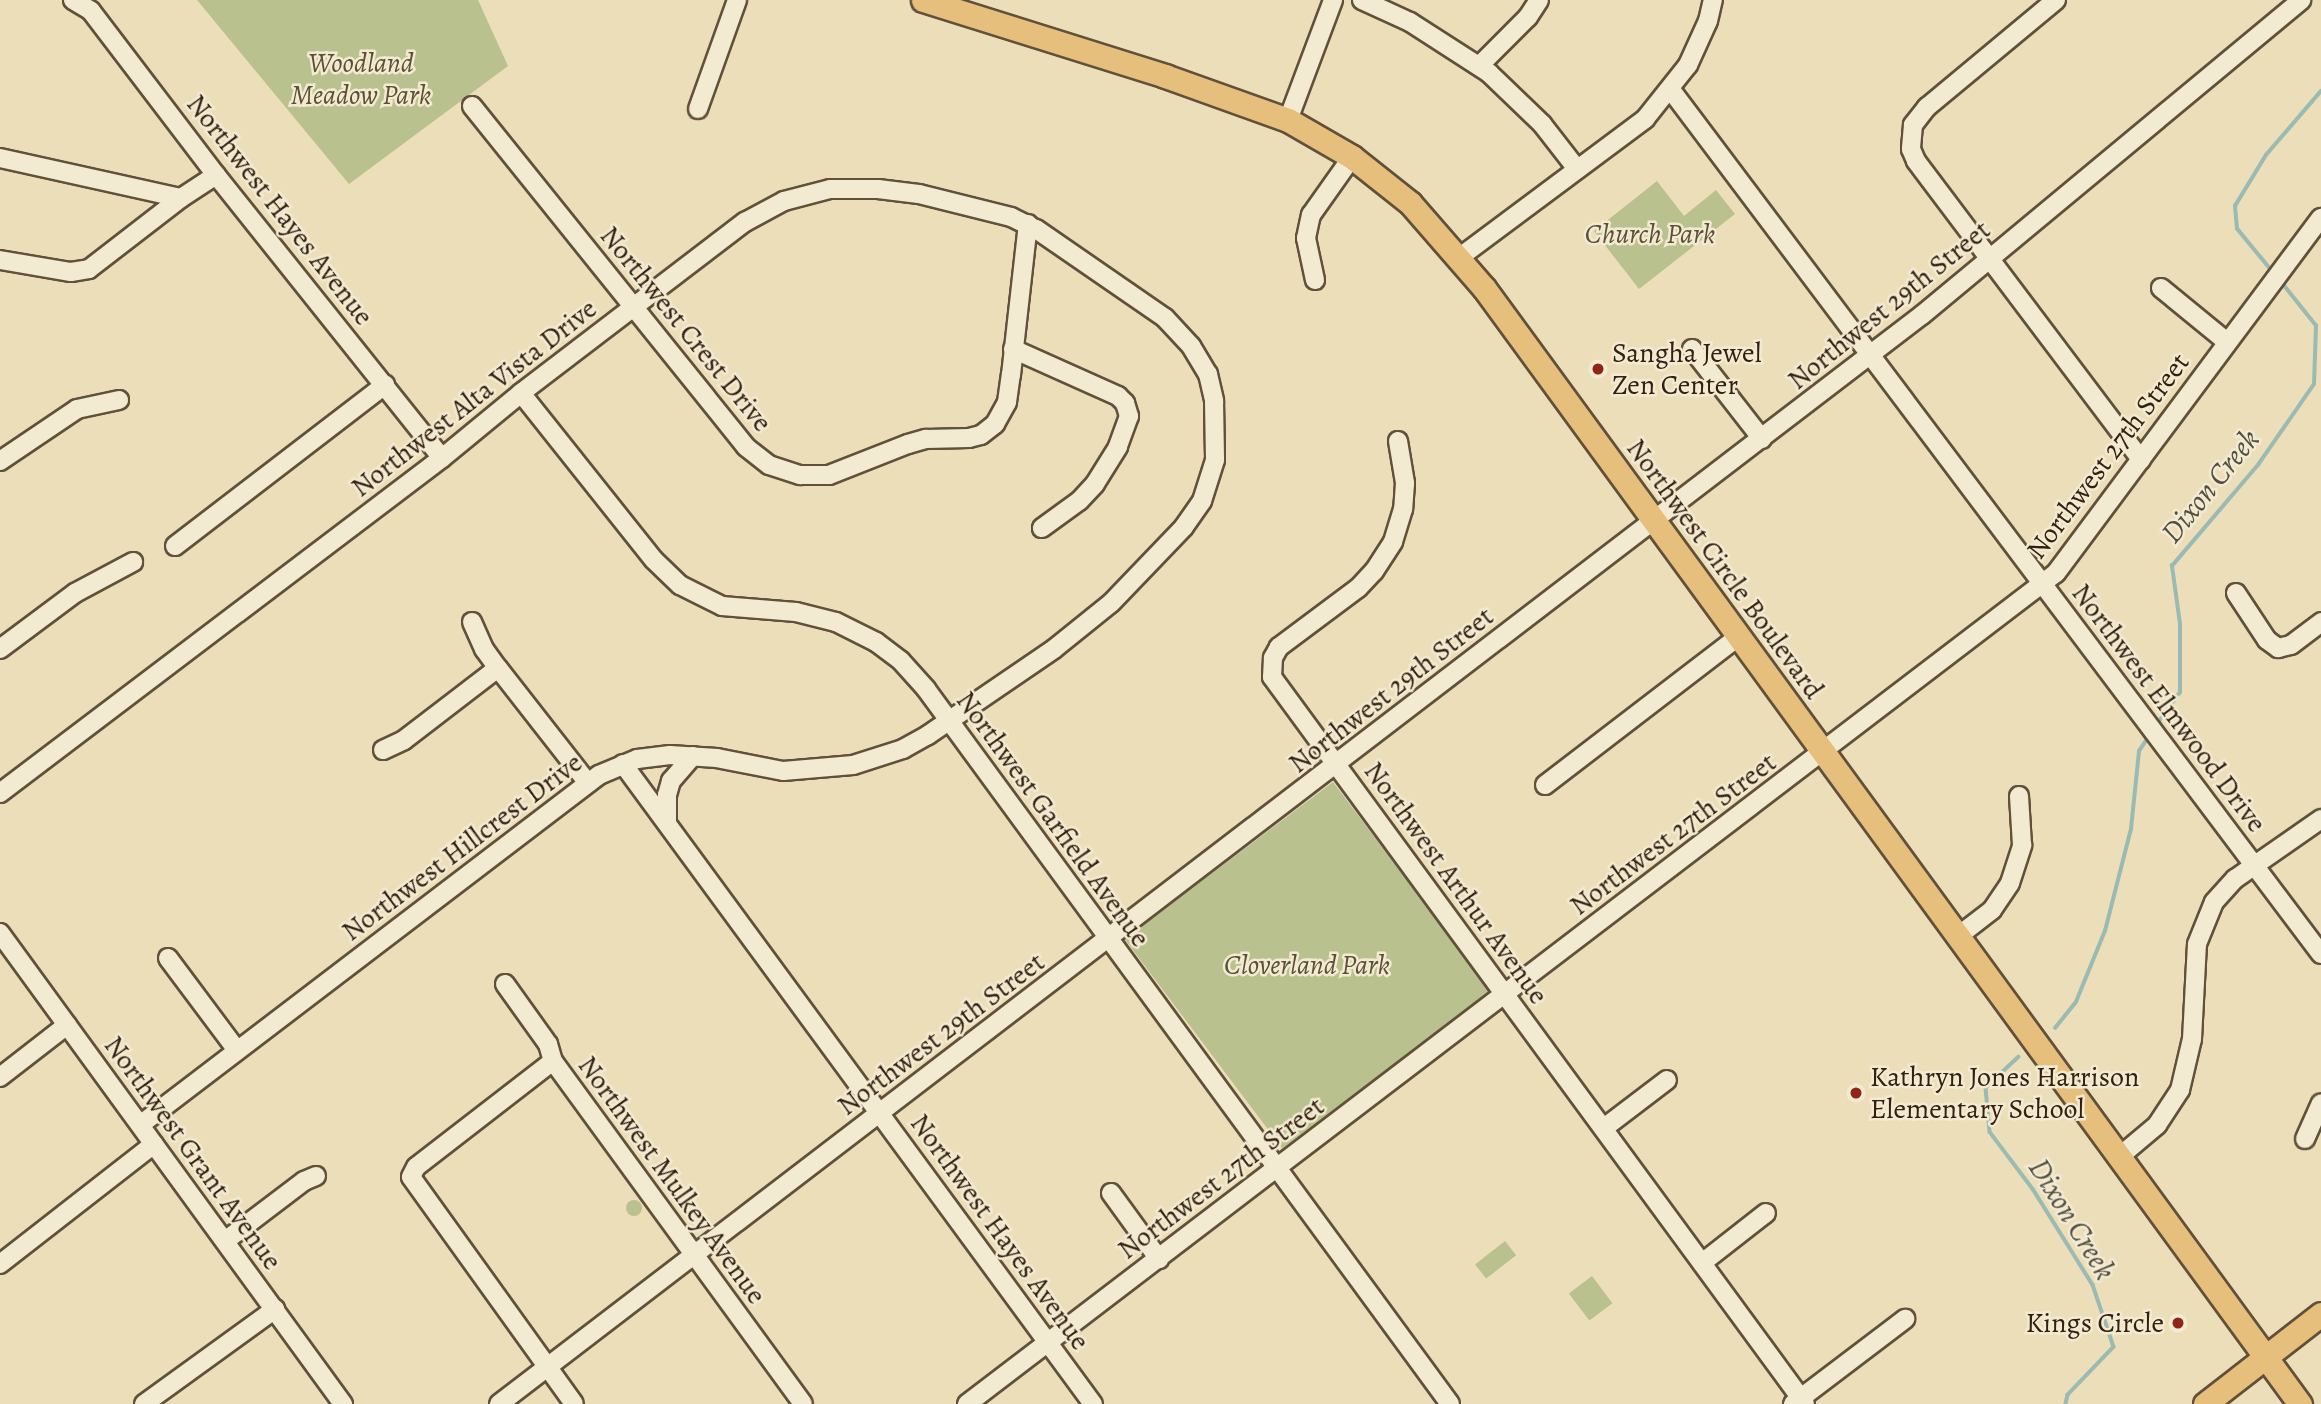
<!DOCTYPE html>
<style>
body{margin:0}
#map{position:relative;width:2321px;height:1404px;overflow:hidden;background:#ecdeb9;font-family:Alegreya,serif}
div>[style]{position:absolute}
.green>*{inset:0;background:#b9c18e;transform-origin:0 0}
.round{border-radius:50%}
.stream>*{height:3.5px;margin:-1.75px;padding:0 1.75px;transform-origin:1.75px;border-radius:1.75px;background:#99bbb4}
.roads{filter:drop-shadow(2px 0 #61503a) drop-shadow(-2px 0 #61503a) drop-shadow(0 2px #61503a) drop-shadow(0 -2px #61503a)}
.minor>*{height:18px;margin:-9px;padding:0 9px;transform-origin:9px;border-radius:9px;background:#f3ead2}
.major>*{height:23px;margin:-11.5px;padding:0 11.5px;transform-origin:11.5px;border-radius:11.5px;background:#e6bf7c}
.dots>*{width:19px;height:19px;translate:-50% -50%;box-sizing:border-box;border:4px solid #f3ead2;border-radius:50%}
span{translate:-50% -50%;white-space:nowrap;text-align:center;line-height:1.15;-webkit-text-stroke:5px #f3ead2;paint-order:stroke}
.park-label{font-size:28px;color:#5b5036;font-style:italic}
.street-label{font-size:28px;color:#332010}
.poi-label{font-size:28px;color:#332010}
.left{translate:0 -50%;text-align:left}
.right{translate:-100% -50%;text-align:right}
.water-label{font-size:30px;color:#524e41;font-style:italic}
</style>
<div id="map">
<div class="green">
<i style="clip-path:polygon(197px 0,478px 0,508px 66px,349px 184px)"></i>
<i style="clip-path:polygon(1657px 181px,1684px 216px,1716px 190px,1735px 214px,1639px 289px,1594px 231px)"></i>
<i style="left:1333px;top:782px;width:262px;height:261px;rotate:53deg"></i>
<i class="round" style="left:626px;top:1200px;width:16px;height:16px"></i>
<i style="left:1505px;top:1241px;width:18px;height:38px;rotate:52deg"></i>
<i style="left:1592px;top:1276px;width:34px;height:29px;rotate:53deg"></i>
</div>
<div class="stream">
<i style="left:2274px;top:274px;width:58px;rotate:-129.4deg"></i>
<i style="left:2237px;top:229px;width:23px;rotate:-95deg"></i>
<i style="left:2235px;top:206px;width:60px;rotate:-58.7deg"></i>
<i style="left:2266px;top:155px;width:84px;rotate:-49.3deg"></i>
<i style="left:2157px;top:724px;width:39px;rotate:-54deg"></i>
<i style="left:2180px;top:692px;width:68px;rotate:-90deg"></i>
<i style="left:2180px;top:624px;width:59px;rotate:-97.9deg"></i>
<i style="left:2172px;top:566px;width:133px;rotate:-49.6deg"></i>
<i style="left:2258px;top:465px;width:98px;rotate:-55.3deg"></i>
<i style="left:2314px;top:384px;width:58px;rotate:-88deg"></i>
<i style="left:2316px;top:326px;width:56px;rotate:-128.5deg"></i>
<i style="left:2055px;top:1028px;width:33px;rotate:-51deg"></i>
<i style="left:2076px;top:1002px;width:77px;rotate:-67.8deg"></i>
<i style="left:2105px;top:931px;width:105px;rotate:-75.7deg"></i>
<i style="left:2131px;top:829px;width:78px;rotate:-84.1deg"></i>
<i style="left:2139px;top:751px;width:18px;rotate:-56deg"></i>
<i style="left:2019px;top:1057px;width:45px;rotate:136.8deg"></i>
<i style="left:1986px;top:1088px;width:44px;rotate:84.8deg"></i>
<i style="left:1990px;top:1132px;width:71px;rotate:53deg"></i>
<i style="left:2033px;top:1189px;width:113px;rotate:58deg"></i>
<i style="left:2093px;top:1285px;width:65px;rotate:71.3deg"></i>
<i style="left:2114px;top:1347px;width:66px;rotate:133.8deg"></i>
<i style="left:2068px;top:1395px;width:9px;rotate:103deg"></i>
</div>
<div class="roads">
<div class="minor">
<i style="left:73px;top:0;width:21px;rotate:31deg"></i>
<i style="left:91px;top:11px;width:206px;rotate:52.7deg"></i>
<i style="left:216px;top:175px;width:362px;rotate:51.4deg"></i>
<i style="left:1362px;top:0;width:53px;rotate:24.6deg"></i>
<i style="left:1410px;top:22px;width:94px;rotate:32.8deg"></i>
<i style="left:1489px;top:73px;width:74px;rotate:43.9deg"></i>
<i style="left:1542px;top:124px;width:57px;rotate:52.1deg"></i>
<i style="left:2056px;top:0;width:168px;rotate:140.3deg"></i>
<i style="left:1927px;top:107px;width:23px;rotate:128deg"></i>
<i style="left:1913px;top:125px;width:24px;rotate:95deg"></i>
<i style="left:1911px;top:149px;width:13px;rotate:67deg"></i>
<i style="left:1916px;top:161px;width:374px;rotate:53deg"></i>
<i style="left:1479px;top:66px;width:69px;rotate:-45deg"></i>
<i style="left:1528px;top:17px;width:20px;rotate:-57deg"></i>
<i style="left:1671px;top:90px;width:1081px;rotate:53.05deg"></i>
<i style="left:472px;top:106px;width:437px;rotate:51.2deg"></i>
<i style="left:746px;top:447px;width:29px;rotate:38deg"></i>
<i style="left:769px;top:465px;width:33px;rotate:18deg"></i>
<i style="left:800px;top:475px;width:29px"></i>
<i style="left:829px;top:475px;width:85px;rotate:-21.4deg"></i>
<i style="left:908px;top:444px;width:19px;rotate:-16deg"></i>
<i style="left:926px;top:439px;width:43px;rotate:-1.3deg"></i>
<i style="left:969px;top:438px;width:12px;rotate:-14deg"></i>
<i style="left:981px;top:435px;width:18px;rotate:-38deg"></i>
<i style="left:995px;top:424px;width:25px;rotate:-61deg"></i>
<i style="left:1007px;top:402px;width:27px;rotate:-82deg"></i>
<i style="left:1011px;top:375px;width:152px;rotate:-83.6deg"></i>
<i style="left:698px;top:109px;width:116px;rotate:-70.3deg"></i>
<i style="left:1288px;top:120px;width:128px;rotate:-69.4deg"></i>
<i style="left:0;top:158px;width:185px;rotate:12.5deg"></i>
<i style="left:181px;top:198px;width:42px;rotate:-33.3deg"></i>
<i style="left:1460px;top:257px;width:231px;rotate:-36.7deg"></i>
<i style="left:1645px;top:119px;width:69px;rotate:-51.5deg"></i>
<i style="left:1688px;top:65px;width:48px;rotate:-65.6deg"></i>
<i style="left:1708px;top:21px;width:22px;rotate:-77deg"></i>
<i style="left:0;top:260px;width:72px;rotate:9.6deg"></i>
<i style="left:71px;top:272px;width:18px;rotate:-9deg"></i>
<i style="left:89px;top:269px;width:116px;rotate:-37.7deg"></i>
<i style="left:1315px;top:280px;width:43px;rotate:-102.1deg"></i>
<i style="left:1306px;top:238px;width:24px;rotate:-78deg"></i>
<i style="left:1311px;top:215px;width:71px;rotate:-54.7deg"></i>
<i style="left:2161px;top:288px;width:85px;rotate:39.3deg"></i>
<i style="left:1013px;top:349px;width:115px;rotate:24.1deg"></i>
<i style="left:1118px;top:396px;width:10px;rotate:45deg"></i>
<i style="left:1125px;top:403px;width:14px;rotate:73deg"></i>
<i style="left:1129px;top:416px;width:33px;rotate:110deg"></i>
<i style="left:1118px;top:447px;width:44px;rotate:121.9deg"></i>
<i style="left:1095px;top:484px;width:23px;rotate:133deg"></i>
<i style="left:1079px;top:501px;width:46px;rotate:143.9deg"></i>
<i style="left:1692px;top:349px;width:114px;rotate:52.1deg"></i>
<i style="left:521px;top:393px;width:213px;rotate:51.5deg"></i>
<i style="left:654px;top:560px;width:36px;rotate:44deg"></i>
<i style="left:680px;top:585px;width:47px;rotate:26.6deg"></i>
<i style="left:722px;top:606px;width:74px;rotate:4.6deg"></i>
<i style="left:796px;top:612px;width:41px;rotate:14deg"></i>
<i style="left:836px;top:622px;width:45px;rotate:26.6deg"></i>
<i style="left:876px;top:642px;width:31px;rotate:37deg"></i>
<i style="left:901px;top:661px;width:38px;rotate:48deg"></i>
<i style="left:926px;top:689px;width:886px;rotate:53.76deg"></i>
<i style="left:1398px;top:441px;width:43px;rotate:80.5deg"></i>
<i style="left:1405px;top:483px;width:26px;rotate:94deg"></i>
<i style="left:1403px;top:509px;width:34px;rotate:107deg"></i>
<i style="left:1393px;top:542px;width:35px;rotate:123deg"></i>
<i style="left:1374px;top:571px;width:23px;rotate:133deg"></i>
<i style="left:1358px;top:588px;width:99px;rotate:143.2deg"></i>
<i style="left:1279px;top:647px;width:13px;rotate:119deg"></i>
<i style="left:1273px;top:658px;width:19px;rotate:93deg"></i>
<i style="left:1272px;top:677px;width:901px;rotate:53.75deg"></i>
<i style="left:0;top:461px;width:93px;rotate:-34deg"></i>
<i style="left:77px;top:409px;width:43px;rotate:-12.1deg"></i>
<i style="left:175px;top:546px;width:265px;rotate:-37.5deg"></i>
<i style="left:2236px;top:593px;width:56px;rotate:56.6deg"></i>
<i style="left:2267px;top:640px;width:14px;rotate:36deg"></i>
<i style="left:2278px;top:648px;width:13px;rotate:-13deg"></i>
<i style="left:2291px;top:645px;width:38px;rotate:-37deg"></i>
<i style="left:472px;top:622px;width:30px;rotate:66deg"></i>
<i style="left:484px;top:649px;width:24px;rotate:54deg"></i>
<i style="left:498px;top:668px;width:146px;rotate:52deg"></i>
<i style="left:0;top:649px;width:94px;rotate:-36.7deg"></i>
<i style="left:75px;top:593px;width:66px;rotate:-28.1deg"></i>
<i style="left:383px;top:750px;width:23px;rotate:-25deg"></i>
<i style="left:404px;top:740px;width:118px;rotate:-37.5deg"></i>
<i style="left:623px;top:764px;width:794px;rotate:53.71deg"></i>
<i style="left:1545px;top:785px;width:243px;rotate:-37.5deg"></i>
<i style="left:0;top:793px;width:555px;rotate:-37.16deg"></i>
<i style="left:442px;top:458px;width:102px;rotate:-39.4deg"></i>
<i style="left:521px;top:393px;width:282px;rotate:-37.4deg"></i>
<i style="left:745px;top:222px;width:44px;rotate:-28.3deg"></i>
<i style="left:784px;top:201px;width:48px;rotate:-14.6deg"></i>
<i style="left:830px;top:189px;width:48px"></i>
<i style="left:878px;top:189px;width:41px;rotate:7deg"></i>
<i style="left:919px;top:194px;width:95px;rotate:14deg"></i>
<i style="left:1011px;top:217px;width:28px;rotate:26deg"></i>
<i style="left:1036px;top:229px;width:157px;rotate:34.6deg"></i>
<i style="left:1165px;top:318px;width:38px;rotate:47deg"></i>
<i style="left:1191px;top:346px;width:33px;rotate:59deg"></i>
<i style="left:1208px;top:374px;width:28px;rotate:77deg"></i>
<i style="left:1214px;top:401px;width:59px;rotate:89deg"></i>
<i style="left:1215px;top:460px;width:43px;rotate:107.6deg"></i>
<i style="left:1202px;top:501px;width:32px;rotate:125deg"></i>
<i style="left:1184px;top:527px;width:105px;rotate:133.8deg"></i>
<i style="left:1111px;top:603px;width:73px;rotate:141.1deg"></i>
<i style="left:1054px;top:649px;width:153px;rotate:145.7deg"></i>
<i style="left:928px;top:735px;width:29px;rotate:151deg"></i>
<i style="left:903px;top:749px;width:52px;rotate:162.3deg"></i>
<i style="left:853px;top:765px;width:70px;rotate:175.1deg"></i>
<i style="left:783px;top:771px;width:67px;rotate:-168.9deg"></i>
<i style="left:717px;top:758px;width:47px;rotate:-176.3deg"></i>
<i style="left:670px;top:755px;width:33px;rotate:173deg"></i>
<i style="left:637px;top:759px;width:41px;rotate:157.2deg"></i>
<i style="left:599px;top:775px;width:577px;rotate:142.67deg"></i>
<i style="left:667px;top:821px;width:26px;rotate:-90deg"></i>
<i style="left:667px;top:795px;width:15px;rotate:-74deg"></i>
<i style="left:671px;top:781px;width:33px;rotate:-49deg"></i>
<i style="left:0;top:933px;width:583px;rotate:53.94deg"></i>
<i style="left:1957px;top:937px;width:44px;rotate:-37.6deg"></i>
<i style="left:1992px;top:910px;width:32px;rotate:-56deg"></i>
<i style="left:2010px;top:883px;width:40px;rotate:-72deg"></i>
<i style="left:2022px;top:845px;width:49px;rotate:-93.5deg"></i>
<i style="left:168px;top:958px;width:114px;rotate:53.2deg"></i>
<i style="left:505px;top:984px;width:74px;rotate:54.4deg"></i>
<i style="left:548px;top:1044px;width:18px;rotate:74deg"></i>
<i style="left:553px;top:1061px;width:424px;rotate:53.9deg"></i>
<i style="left:553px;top:1061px;width:173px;rotate:142.3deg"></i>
<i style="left:416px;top:1167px;width:11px;rotate:117deg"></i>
<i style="left:411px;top:1177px;width:279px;rotate:54.3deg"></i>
<i style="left:0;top:1077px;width:85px;rotate:-37.8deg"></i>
<i style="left:1604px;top:1128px;width:79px;rotate:-37.3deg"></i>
<i style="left:2305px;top:1139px;width:39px;rotate:-66deg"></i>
<i style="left:2119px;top:1157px;width:50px;rotate:-40.1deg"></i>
<i style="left:2157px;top:1125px;width:42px;rotate:-56.7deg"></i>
<i style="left:2180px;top:1090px;width:52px;rotate:-76.8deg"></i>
<i style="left:2192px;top:1039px;width:95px;rotate:-87deg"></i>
<i style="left:2197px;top:944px;width:45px;rotate:-68deg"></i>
<i style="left:2214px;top:902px;width:31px;rotate:-48deg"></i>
<i style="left:2235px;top:879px;width:105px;rotate:-34.9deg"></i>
<i style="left:1111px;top:1193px;width:82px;rotate:54deg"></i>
<i style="left:225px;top:1241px;width:99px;rotate:-37.2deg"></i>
<i style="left:304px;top:1181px;width:13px;rotate:-23deg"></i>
<i style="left:1702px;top:1263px;width:81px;rotate:-38deg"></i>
<i style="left:0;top:1264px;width:195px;rotate:-37.9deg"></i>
<i style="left:144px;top:1404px;width:162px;rotate:-35.9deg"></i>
<i style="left:499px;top:1404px;width:1792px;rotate:-37.43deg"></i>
<i style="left:1922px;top:315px;width:493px;rotate:-39.7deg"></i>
<i style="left:967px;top:1404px;width:1370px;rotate:-37.35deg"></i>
<i style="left:2056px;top:573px;width:443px;rotate:-53.3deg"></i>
<i style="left:1793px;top:1404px;width:141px;rotate:-37.2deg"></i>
</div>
<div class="major">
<i style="left:923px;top:0;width:254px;rotate:17.4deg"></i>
<i style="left:1165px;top:76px;width:131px;rotate:19.7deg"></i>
<i style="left:1288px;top:120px;width:74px;rotate:30deg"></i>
<i style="left:1352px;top:157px;width:74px;rotate:38.4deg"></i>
<i style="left:1410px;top:203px;width:113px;rotate:49deg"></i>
<i style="left:1484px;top:288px;width:1383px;rotate:53.83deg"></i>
<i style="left:2205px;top:1404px;width:147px;rotate:-37.8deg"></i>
</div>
</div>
<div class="dots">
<i style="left:1598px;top:369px;background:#8f2418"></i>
<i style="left:1856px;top:1093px;background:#8f2418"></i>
<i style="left:2178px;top:1323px;background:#8f2418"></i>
</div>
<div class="park-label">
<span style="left:361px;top:79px">Woodland<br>Meadow Park</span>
<span style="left:1650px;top:234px">Church Park</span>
<span style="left:1307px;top:965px">Cloverland Park</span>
</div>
<div class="street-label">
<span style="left:280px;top:210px;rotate:52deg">Northwest Hayes Avenue</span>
<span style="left:1889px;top:305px;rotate:-39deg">Northwest 29th Street</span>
<span style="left:686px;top:329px;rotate:51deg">Northwest Crest Drive</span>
<span style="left:474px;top:398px;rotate:-38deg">Northwest Alta Vista Drive</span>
<span style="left:2108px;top:456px;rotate:-53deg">Northwest 27th Street</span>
<span style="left:1725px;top:569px;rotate:54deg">Northwest Circle Boulevard</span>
<span style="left:1391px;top:690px;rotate:-38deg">Northwest 29th Street</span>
<span style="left:2169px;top:708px;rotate:53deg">Northwest Elmwood Drive</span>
<span style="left:1053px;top:819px;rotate:54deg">Northwest Garfield Avenue</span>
<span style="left:1673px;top:834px;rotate:-37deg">Northwest 27th Street</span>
<span style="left:462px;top:847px;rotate:-37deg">Northwest Hillcrest Drive</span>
<span style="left:1456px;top:883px;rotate:54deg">Northwest Arthur Avenue</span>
<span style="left:941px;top:1034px;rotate:-37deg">Northwest 29th Street</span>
<span style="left:193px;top:1153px;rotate:54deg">Northwest Grant Avenue</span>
<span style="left:1221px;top:1178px;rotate:-37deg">Northwest 27th Street</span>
<span style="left:672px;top:1180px;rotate:54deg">Northwest Mulkey Avenue</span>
<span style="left:1000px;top:1232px;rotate:54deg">Northwest Hayes Avenue</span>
</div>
<div class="poi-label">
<span class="left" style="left:1612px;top:369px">Sangha Jewel<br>Zen Center</span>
<span class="left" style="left:1870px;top:1093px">Kathryn Jones Harrison<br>Elementary School</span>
<span class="right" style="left:2164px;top:1323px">Kings Circle</span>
</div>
<div class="water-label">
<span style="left:2210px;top:486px;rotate:-51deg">Dixon Creek</span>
<span style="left:2072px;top:1219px;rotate:58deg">Dixon Creek</span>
</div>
</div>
